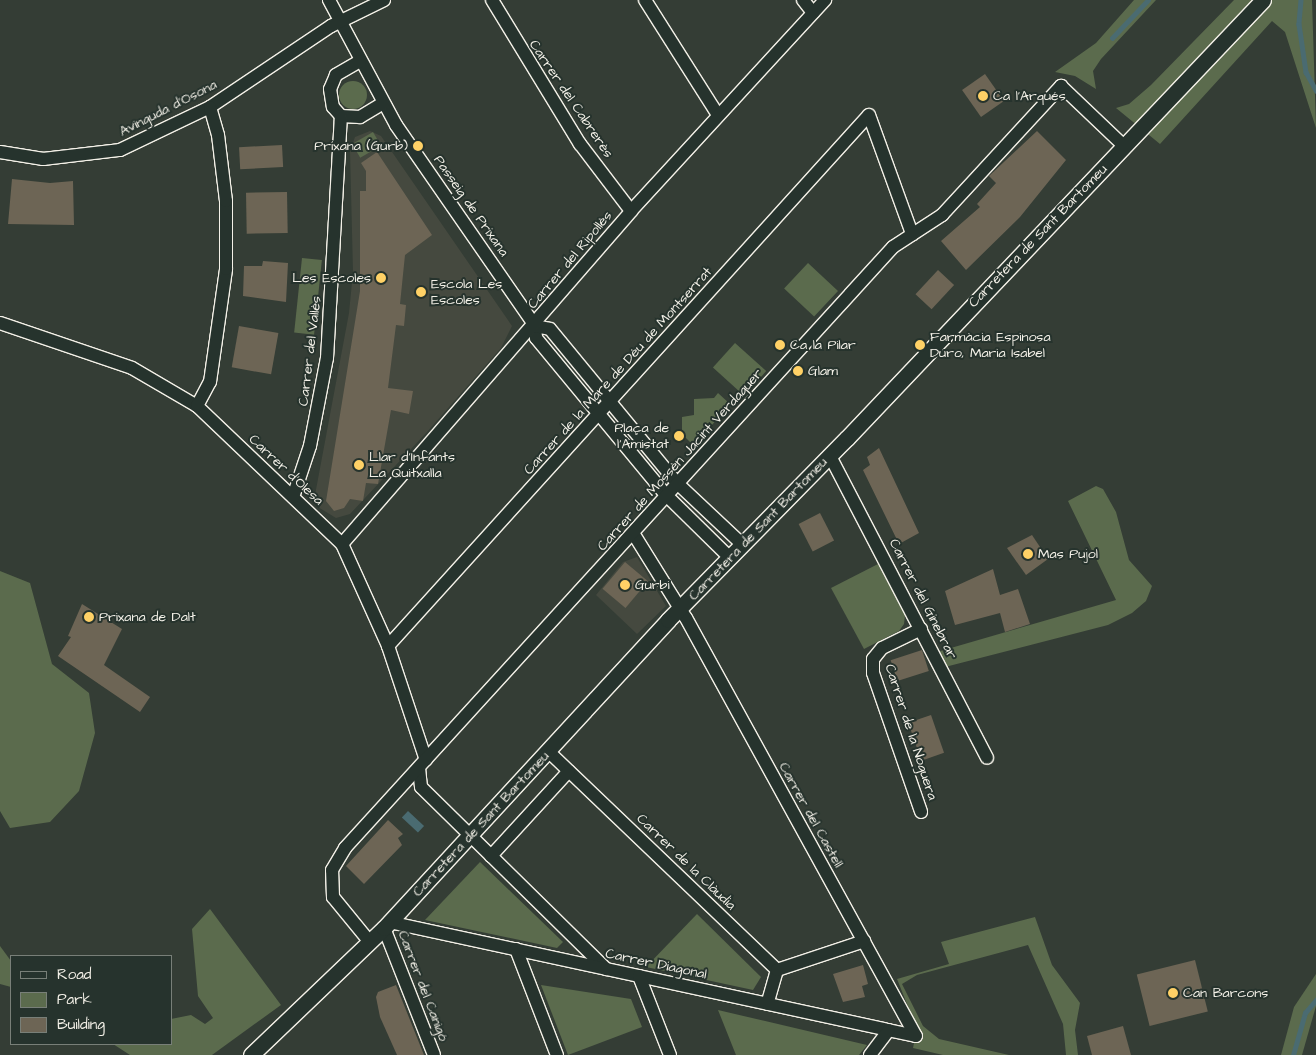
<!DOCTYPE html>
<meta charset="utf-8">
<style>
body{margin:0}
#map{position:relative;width:1316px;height:1055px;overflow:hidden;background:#343d35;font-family:"Architects Daughter",sans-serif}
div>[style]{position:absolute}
.built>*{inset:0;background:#45493f}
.green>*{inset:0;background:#5b6b4d;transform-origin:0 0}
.round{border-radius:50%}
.water>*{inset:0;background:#4a6b71;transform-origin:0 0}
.stream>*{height:4.5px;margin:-2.25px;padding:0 2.25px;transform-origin:2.25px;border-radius:2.25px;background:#4a6b71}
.building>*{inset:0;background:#6d6555;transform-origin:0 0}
.roads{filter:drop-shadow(1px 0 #f4f1e8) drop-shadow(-1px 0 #f4f1e8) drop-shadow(0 1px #f4f1e8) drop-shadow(0 -1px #f4f1e8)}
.minor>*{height:12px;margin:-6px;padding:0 6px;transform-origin:6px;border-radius:6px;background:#26332d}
.tertiary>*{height:15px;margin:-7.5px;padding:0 7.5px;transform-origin:7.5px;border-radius:7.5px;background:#26332d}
.dots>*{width:14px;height:14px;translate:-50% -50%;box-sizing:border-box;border:2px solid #26332d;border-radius:50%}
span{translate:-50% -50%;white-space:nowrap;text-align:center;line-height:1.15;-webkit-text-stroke:4px #26332d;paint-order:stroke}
.poi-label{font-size:14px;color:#f4f1e8}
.left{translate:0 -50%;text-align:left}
.right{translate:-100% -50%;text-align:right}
.street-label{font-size:14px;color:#f4f1e8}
.legend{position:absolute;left:10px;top:955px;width:162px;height:90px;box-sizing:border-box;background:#26332d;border:1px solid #787f78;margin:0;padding:6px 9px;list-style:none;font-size:15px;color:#f4f1e8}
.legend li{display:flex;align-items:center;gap:10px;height:25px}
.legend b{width:25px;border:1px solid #787f78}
</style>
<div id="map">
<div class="built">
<i style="clip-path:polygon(370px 131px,381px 136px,512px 326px,501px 348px,427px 432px,350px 514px,336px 518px,318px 507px,315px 495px,349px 313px,353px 272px,350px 151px,355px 137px)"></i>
<i style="clip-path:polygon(637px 557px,666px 606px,637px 634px,596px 595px,623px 562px)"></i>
</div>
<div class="green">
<i style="clip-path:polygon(1134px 0,1156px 0,1101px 59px,1093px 71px,1096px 89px,1075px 76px,1055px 72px,1096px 43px)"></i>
<i style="clip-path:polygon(1234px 0,1312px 0,1316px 128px,1285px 32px,1272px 21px,1160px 144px,1116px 108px,1129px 104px,1151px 85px)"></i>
<i class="round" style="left:339px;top:81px;width:28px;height:28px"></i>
<i style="left:373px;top:132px;width:16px;height:24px;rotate:60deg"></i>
<i style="left:302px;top:258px;width:20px;height:75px;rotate:6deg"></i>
<i style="left:808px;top:263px;width:41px;height:35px;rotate:43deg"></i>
<i style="left:735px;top:343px;width:42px;height:33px;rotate:42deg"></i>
<i style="clip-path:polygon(718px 393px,730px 404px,694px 446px,682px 434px,682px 417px,694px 415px,694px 399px,714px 398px)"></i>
<i style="clip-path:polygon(1096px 486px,1103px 489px,1116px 512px,1129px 560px,1152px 586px,1146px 601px,1132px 613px,1108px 625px,945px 667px,937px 652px,1116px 600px,1068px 501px)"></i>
<i style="clip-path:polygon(878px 564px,905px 615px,904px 624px,899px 631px,864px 649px,831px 588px)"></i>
<i style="clip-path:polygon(0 571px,30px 583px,52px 664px,89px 693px,95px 733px,79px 791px,50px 822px,10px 828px,0 811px)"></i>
<i style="clip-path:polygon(480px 862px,563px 942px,557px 948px,425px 920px)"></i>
<i style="clip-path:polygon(210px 909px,281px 1005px,212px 1055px,130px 1055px,113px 1044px,171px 1044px,171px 1019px,191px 1015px,205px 1024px,213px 1018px,198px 996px,192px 929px)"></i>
<i style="clip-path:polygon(697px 914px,761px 977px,753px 990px,646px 967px)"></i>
<i style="clip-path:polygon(1035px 917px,1052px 965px,1080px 1003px,1075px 1030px,1078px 1055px,1066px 1055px,1063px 1024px,1028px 945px,917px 975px,902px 984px,923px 1026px,939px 1039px,1009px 1055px,943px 1055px,913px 1048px,917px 1029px,897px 979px,949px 964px,941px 942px)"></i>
<i style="clip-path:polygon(0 946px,11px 961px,11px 987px,0 984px)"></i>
<i style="clip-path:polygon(1316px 974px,1316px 1006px,1302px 1055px,1281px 1055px,1294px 1007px)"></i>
<i style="clip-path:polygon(541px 985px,631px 999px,642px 1027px,568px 1055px)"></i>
<i style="clip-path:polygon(718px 1010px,867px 1045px,859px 1055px,736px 1055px)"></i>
</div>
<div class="water">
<i style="left:408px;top:811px;width:22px;height:9px;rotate:43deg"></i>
</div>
<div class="stream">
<i style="left:1301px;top:0;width:24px;rotate:95deg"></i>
<i style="left:1299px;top:24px;width:49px;rotate:81.7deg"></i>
<i style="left:1306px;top:72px;width:21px;rotate:61deg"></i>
<i style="left:1112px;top:38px;width:52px;rotate:-46.5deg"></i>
<i style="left:1293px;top:1055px;width:44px;rotate:-74.1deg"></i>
<i style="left:1305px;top:1013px;width:17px;rotate:-50deg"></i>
</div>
<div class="building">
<i style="left:985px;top:74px;width:33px;height:28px;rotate:55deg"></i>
<i style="clip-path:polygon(1037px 131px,1066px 160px,1020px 217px,966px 270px,941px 241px,980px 207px,977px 204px,996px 183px,989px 176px)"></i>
<i style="left:282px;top:145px;width:22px;height:43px;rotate:87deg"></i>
<i style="clip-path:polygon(377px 152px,432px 235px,405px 255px,400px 304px,406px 305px,404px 326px,396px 325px,388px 388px,413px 391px,409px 414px,391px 410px,378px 484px,366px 483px,363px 501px,350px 499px,344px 508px,334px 511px,326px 501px,360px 291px,360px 191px,366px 191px,366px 171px,361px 163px)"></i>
<i style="clip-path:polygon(12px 179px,50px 183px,73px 181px,74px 225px,8px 224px)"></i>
<i style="left:287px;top:192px;width:41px;height:41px;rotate:89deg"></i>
<i style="clip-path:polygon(263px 261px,288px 263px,286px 302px,243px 296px,244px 266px,262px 266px)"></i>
<i style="left:938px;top:270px;width:22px;height:33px;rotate:43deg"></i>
<i style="left:239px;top:326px;width:40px;height:42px;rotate:10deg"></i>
<i style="clip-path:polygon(879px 448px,919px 533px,899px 544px,863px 470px,870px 465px,867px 457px)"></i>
<i style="left:820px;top:513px;width:31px;height:24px;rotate:63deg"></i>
<i style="clip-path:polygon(1032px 535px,1048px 559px,1026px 575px,1007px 548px)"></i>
<i style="left:625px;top:562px;width:30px;height:35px;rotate:40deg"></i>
<i style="clip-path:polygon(993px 569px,1000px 595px,1018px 589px,1030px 624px,1005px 632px,1000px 613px,955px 625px,945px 591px)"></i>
<i style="clip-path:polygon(82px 604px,122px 629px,104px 665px,150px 697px,140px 712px,58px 656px,71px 637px,68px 636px)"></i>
<i style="left:922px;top:650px;width:22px;height:33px;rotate:72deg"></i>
<i style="left:931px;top:715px;width:40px;height:24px;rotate:71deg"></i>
<i style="clip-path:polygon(388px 820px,403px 834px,398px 838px,402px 845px,364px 884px,346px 866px)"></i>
<i style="left:1195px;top:960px;width:53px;height:60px;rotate:76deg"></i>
<i style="clip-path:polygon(863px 965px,868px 984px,862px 986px,865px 997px,843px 1002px,833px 974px)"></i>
<i style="clip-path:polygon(396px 985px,424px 1055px,397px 1055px,380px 1017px,376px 997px,378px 992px)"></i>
<i style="clip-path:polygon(1123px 1026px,1131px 1055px,1092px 1055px,1087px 1036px)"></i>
</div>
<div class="roads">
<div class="minor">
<i style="left:329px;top:0;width:142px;rotate:61.8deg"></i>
<i style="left:396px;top:125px;width:244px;rotate:55.3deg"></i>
<i style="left:535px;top:326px;width:12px;rotate:85deg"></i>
<i style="left:536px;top:338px;width:204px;rotate:50.4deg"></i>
<i style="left:666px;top:495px;width:90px;rotate:44.5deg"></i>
<i style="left:492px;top:0;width:169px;rotate:58.6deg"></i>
<i style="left:580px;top:144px;width:84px;rotate:52.7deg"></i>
<i style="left:645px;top:0;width:136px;rotate:57.6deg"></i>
<i style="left:803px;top:0;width:16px;rotate:52deg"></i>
<i style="left:360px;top:61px;width:28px;rotate:150deg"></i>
<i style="left:336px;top:75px;width:15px;rotate:113deg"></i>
<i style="left:330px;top:89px;width:18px;rotate:81deg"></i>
<i style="left:333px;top:107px;width:12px;rotate:48deg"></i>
<i style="left:341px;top:116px;width:19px;rotate:3deg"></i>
<i style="left:360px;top:117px;width:27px;rotate:-31deg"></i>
<i style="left:0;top:152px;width:44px;rotate:9.2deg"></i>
<i style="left:43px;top:159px;width:78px;rotate:-6.7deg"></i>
<i style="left:120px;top:150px;width:100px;rotate:-25.5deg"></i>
<i style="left:210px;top:107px;width:146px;rotate:-33.8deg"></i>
<i style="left:331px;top:26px;width:59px;rotate:-26.1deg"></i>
<i style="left:0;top:323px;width:139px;rotate:18.8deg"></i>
<i style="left:132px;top:368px;width:75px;rotate:30.3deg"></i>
<i style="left:197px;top:406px;width:200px;rotate:43.6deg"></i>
<i style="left:342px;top:544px;width:112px;rotate:65.7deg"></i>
<i style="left:388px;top:646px;width:120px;rotate:71.6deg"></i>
<i style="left:535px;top:326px;width:15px;rotate:11deg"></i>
<i style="left:550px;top:329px;width:200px;rotate:50.5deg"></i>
<i style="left:677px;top:483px;width:91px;rotate:43.2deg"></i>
<i style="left:197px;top:406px;width:27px;rotate:-62deg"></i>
<i style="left:210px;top:382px;width:114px;rotate:-81.9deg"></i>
<i style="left:226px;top:269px;width:68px;rotate:-90deg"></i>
<i style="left:226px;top:201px;width:66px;rotate:-96.9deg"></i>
<i style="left:218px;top:135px;width:29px;rotate:-106deg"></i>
<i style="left:830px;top:456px;width:340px;rotate:62.5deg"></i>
<i style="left:293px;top:497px;width:54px;rotate:-71.6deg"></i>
<i style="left:310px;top:446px;width:90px;rotate:-79.1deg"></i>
<i style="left:327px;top:358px;width:242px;rotate:-86.7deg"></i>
<i style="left:633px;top:533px;width:100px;rotate:58.1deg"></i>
<i style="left:686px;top:618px;width:477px;rotate:61.2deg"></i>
<i style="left:342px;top:544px;width:441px;rotate:-49deg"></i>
<i style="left:631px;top:211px;width:287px;rotate:-47.4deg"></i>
<i style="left:921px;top:629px;width:43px;rotate:154deg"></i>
<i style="left:882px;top:648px;width:14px;rotate:129deg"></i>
<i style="left:873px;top:659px;width:14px;rotate:90deg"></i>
<i style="left:873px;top:673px;width:147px;rotate:70.9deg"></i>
<i style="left:388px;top:646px;width:716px;rotate:-47.83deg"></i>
<i style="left:869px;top:115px;width:127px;rotate:70.1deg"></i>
<i style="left:549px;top:752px;width:315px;rotate:43.7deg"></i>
<i style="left:777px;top:970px;width:35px;rotate:106deg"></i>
<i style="left:419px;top:768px;width:19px;rotate:84deg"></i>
<i style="left:421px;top:787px;width:260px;rotate:44.5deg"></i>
<i style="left:491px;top:856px;width:115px;rotate:-47.5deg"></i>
<i style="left:389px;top:922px;width:539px;rotate:12.21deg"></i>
<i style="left:384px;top:928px;width:136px;rotate:68.5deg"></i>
<i style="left:369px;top:941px;width:57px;rotate:-129.3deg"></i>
<i style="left:333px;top:897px;width:27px;rotate:-92deg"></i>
<i style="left:332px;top:870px;width:26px;rotate:-59deg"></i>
<i style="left:345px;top:848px;width:813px;rotate:-47.64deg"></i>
<i style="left:893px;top:247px;width:59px;rotate:-33.1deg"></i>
<i style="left:942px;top:215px;width:176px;rotate:-47.3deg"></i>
<i style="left:1061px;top:86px;width:87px;rotate:43.6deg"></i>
<i style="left:516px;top:949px;width:114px;rotate:68.9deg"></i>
<i style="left:777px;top:970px;width:92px;rotate:-18.4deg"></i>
<i style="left:639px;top:976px;width:85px;rotate:68.6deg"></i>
<i style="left:870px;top:1055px;width:31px;rotate:-53deg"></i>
</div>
<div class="tertiary">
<i style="left:251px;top:1055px;width:184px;rotate:-43.7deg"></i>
<i style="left:384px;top:928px;width:419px;rotate:-47.3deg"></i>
<i style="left:668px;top:620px;width:255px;rotate:-45.5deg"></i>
<i style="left:847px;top:438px;width:604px;rotate:-46.48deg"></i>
</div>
</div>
<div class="dots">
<i style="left:983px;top:96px;background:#ffd166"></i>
<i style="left:418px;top:146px;background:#ffd166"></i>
<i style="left:381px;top:278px;background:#ffd166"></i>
<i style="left:421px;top:292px;background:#ffd166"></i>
<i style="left:780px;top:345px;background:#ffd166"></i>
<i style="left:920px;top:345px;background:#ffd166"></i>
<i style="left:798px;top:371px;background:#ffd166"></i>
<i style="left:679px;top:436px;background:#ffd166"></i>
<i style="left:359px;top:465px;background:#ffd166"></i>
<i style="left:1028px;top:554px;background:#ffd166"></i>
<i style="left:625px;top:585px;background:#ffd166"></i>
<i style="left:89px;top:617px;background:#ffd166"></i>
<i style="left:1173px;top:993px;background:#ffd166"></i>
</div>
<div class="poi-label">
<span class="left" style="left:993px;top:96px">Ca l'Arqués</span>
<span class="right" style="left:408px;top:146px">Prixana (Gurb)</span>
<span class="right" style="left:371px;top:278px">Les Escoles</span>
<span class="left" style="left:431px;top:292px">Escola Les<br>Escoles</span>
<span class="left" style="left:930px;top:345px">Farmàcia Espinosa<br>Duro, Maria Isabel</span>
<span class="left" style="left:790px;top:345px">Ca la Pilar</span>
<span class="left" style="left:808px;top:371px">Glam</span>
<span class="right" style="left:669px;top:436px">Plaça de<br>l'Amistat</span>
<span class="left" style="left:369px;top:465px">Llar d'Infants<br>La Quitxalla</span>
<span class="left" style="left:1038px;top:554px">Mas Pujol</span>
<span class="left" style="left:635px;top:585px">Gurbi</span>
<span class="left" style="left:99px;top:617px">Prixana de Dalt</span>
<span class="left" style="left:1183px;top:993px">Can Barcons</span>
</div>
<div class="street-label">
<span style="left:571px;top:99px;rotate:56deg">Carrer del Cabrerès</span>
<span style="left:168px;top:108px;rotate:-27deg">Avinguda d'Osona</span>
<span style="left:471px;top:206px;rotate:55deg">Passeig de Prixana</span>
<span style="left:1038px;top:236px;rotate:-46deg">Carretera de Sant Bartomeu</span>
<span style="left:570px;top:260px;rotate:-50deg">Carrer del Ripollès</span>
<span style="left:310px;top:351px;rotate:-83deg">Carrer del Vallès</span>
<span style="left:618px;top:371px;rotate:-48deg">Carrer de la Mare de Déu de Montserrat</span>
<span style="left:680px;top:460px;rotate:-48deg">Carrer de Mossèn Jacint Verdaguer</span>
<span style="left:286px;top:470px;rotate:43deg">Carrer d'Olesa</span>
<span style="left:758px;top:529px;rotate:-46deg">Carretera de Sant Bartomeu</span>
<span style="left:923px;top:599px;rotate:63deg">Carrer del Ginebrar</span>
<span style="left:911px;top:732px;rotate:72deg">Carrer de la Noguera</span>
<span style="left:811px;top:815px;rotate:61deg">Carrer del Castell</span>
<span style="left:481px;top:824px;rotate:-47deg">Carretera de Sant Bartomeu</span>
<span style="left:686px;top:862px;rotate:44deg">Carrer de la Clàudia</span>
<span style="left:656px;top:964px;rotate:12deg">Carrer Diagonal</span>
<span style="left:423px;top:986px;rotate:69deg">Carrer del Canigó</span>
</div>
<ul class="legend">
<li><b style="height:6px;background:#26332d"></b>Road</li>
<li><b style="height:14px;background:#5b6b4d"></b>Park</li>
<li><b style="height:14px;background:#6d6555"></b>Building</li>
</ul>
</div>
